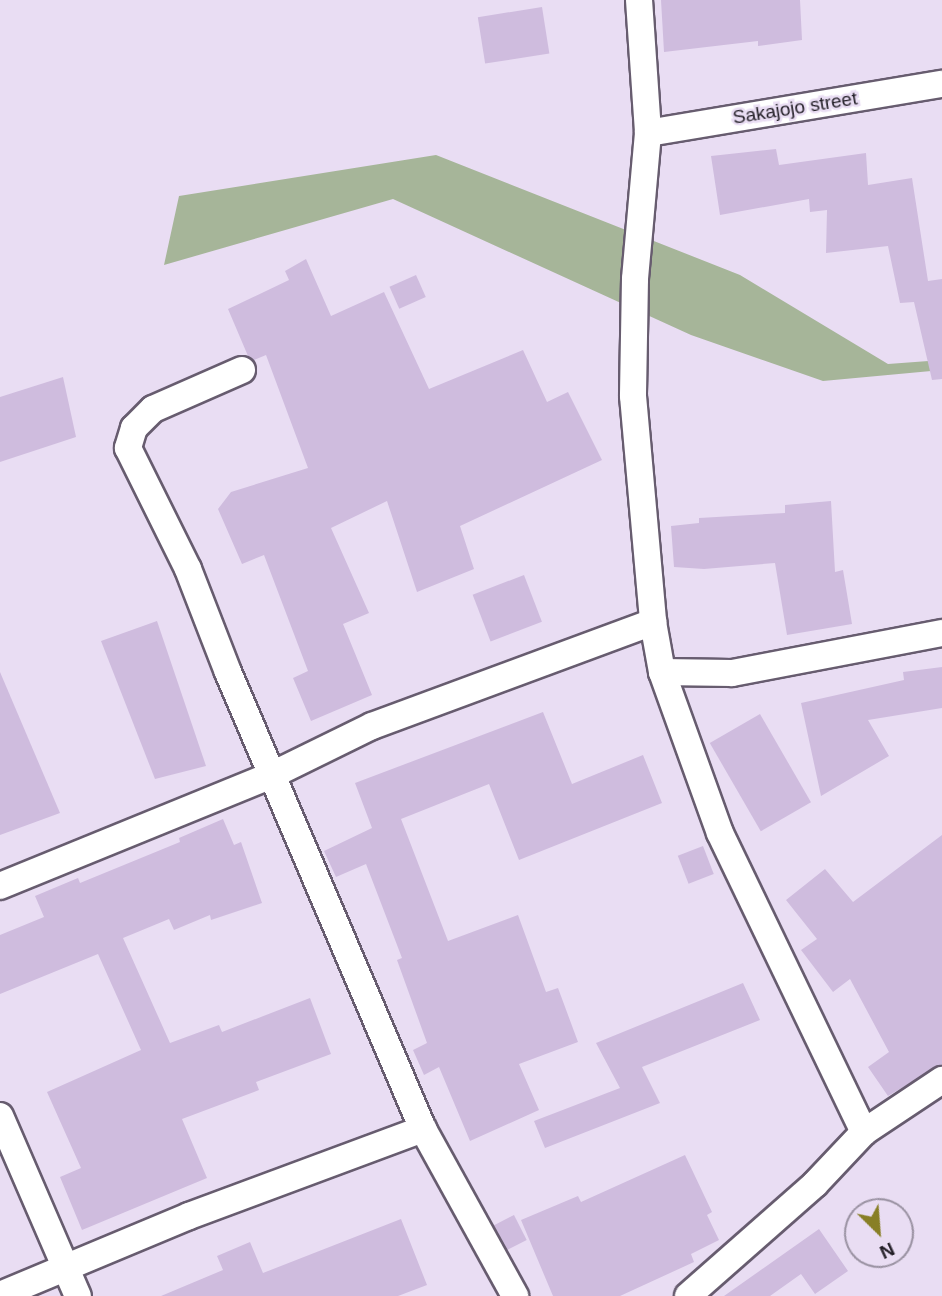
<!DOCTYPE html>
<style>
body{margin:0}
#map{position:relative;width:942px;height:1296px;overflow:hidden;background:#e9ddf3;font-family:Helvetica,sans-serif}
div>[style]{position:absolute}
.green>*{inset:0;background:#a6b599}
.building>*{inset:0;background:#cfbcde;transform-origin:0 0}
.roads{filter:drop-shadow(2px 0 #675c6f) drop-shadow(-2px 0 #675c6f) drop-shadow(0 2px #675c6f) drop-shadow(0 -2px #675c6f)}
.minor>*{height:26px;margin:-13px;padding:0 13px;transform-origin:13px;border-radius:13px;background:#fff}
span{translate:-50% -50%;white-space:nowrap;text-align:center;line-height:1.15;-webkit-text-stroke:5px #e9ddf3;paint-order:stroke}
.street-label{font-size:19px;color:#221e26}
.north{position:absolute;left:844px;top:1198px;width:70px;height:70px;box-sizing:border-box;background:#e9ddf3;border:2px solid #9991a1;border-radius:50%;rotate:155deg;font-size:19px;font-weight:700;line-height:28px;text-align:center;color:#221e26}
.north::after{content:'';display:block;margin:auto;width:24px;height:32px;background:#887f26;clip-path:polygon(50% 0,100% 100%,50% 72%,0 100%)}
</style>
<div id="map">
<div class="green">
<i style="clip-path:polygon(436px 155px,740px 275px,888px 364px,942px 360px,942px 370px,823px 381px,691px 335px,393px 199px,164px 265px,179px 196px)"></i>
</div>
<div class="building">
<i style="clip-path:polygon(661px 0,800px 0,802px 40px,758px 46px,758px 41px,664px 52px)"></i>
<i style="left:542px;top:7px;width:47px;height:65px;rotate:81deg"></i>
<i style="clip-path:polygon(776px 149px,779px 165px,866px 153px,868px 185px,912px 178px,928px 281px,942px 279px,942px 379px,932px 380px,914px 302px,900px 303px,888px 246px,826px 253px,827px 210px,810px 212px,809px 199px,720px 215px,711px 156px)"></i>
<i style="clip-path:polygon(306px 259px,331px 316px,384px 292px,429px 389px,523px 350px,547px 402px,568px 392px,602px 460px,460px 526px,474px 569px,417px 592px,387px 501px,331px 528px,369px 613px,343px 624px,372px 695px,311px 721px,293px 678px,308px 671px,264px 555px,242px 564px,218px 509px,231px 492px,308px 468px,266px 355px,254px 360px,248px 356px,228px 309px,289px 280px,285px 271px)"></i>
<i style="left:416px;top:275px;width:24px;height:29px;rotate:66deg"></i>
<i style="clip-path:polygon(63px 377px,76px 437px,0 462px,0 397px)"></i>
<i style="clip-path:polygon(831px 501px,835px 572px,843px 570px,852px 624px,787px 635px,775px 563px,704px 569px,674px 567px,671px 526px,699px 523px,699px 518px,785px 513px,785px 505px)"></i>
<i style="left:524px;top:575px;width:50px;height:55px;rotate:69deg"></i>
<i style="clip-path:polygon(157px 621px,206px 766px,155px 779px,101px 641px)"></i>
<i style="clip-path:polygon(942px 667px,942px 708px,868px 720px,889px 756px,821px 796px,801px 703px,904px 680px,903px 672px)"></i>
<i style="clip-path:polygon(0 672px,60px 813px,0 835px)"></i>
<i style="clip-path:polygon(543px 712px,572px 784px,643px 755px,662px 803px,519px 860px,489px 784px,401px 819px,448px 941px,518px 915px,546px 992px,558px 988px,578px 1042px,519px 1064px,539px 1110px,470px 1141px,439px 1067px,424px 1075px,413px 1050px,427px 1043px,397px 960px,402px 958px,366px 864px,336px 877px,324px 851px,372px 828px,355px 783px)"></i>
<i style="left:760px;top:714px;width:102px;height:58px;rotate:60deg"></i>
<i style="clip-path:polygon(223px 819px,234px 845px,241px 842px,262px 903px,211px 920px,210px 915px,174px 930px,169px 919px,123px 938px,170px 1043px,219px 1025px,222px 1032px,310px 998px,331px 1054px,256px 1082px,259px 1090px,182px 1119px,207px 1178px,82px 1230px,60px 1177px,81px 1168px,47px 1092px,141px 1050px,98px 954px,0 994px,0 935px,44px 917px,35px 896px,78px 878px,80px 883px,180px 842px,179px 838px)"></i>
<i style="clip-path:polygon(942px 835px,942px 1064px,888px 1096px,868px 1067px,889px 1052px,850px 979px,833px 992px,801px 950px,817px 939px,786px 900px,825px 869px,853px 902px)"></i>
<i style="left:703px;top:846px;width:30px;height:27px;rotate:69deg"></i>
<i style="clip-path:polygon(743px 983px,760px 1020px,642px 1067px,660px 1103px,545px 1148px,534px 1121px,620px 1088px,596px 1043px)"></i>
<i style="clip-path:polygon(685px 1155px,712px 1212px,707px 1215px,719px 1240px,691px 1254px,694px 1262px,620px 1296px,553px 1296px,521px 1220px,578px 1196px,581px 1202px)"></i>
<i style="left:514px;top:1215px;width:28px;height:23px;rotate:63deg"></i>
<i style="clip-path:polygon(401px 1219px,427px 1285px,398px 1296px,161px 1296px,223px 1270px,217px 1256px,250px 1242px,263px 1273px)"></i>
<i style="clip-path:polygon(819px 1229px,848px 1271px,815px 1294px,801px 1274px,770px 1296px,724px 1296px)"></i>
</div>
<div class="roads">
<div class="minor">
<i style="left:639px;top:0;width:133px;rotate:86.1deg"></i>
<i style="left:648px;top:133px;width:147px;rotate:95.1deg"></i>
<i style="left:635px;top:279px;width:117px;rotate:91deg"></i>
<i style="left:633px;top:396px;width:227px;rotate:84.9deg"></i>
<i style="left:653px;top:622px;width:51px;rotate:79.8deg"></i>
<i style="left:662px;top:672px;width:171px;rotate:70.2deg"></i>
<i style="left:720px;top:833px;width:332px;rotate:64.3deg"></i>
<i style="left:648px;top:133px;width:298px;rotate:-9.5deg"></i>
<i style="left:242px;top:370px;width:97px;rotate:156.3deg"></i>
<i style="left:153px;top:409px;width:27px;rotate:135deg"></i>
<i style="left:134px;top:428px;width:21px;rotate:107deg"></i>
<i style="left:128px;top:448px;width:135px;rotate:63.6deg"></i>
<i style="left:188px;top:569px;width:110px;rotate:68.8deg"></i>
<i style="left:228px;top:672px;width:497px;rotate:66.9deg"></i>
<i style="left:423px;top:1129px;width:191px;rotate:61.1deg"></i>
<i style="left:662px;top:672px;width:70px;rotate:0.8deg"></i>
<i style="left:732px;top:673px;width:214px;rotate:-10.8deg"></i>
<i style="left:0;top:886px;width:294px;rotate:-22.2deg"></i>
<i style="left:272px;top:775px;width:111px;rotate:-26.1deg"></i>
<i style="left:372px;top:726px;width:300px;rotate:-20.3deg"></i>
<i style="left:0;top:1116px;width:196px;rotate:66.6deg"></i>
<i style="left:0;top:1295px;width:205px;rotate:-22.7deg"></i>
<i style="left:189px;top:1216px;width:250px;rotate:-20.4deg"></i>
<i style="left:688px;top:1296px;width:169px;rotate:-41.4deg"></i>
<i style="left:815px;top:1184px;width:71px;rotate:-46.7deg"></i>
<i style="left:864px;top:1132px;width:94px;rotate:-33.7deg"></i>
</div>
</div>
<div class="street-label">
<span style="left:795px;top:108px;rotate:-9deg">Sakajojo street</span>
</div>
<div class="north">N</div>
</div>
